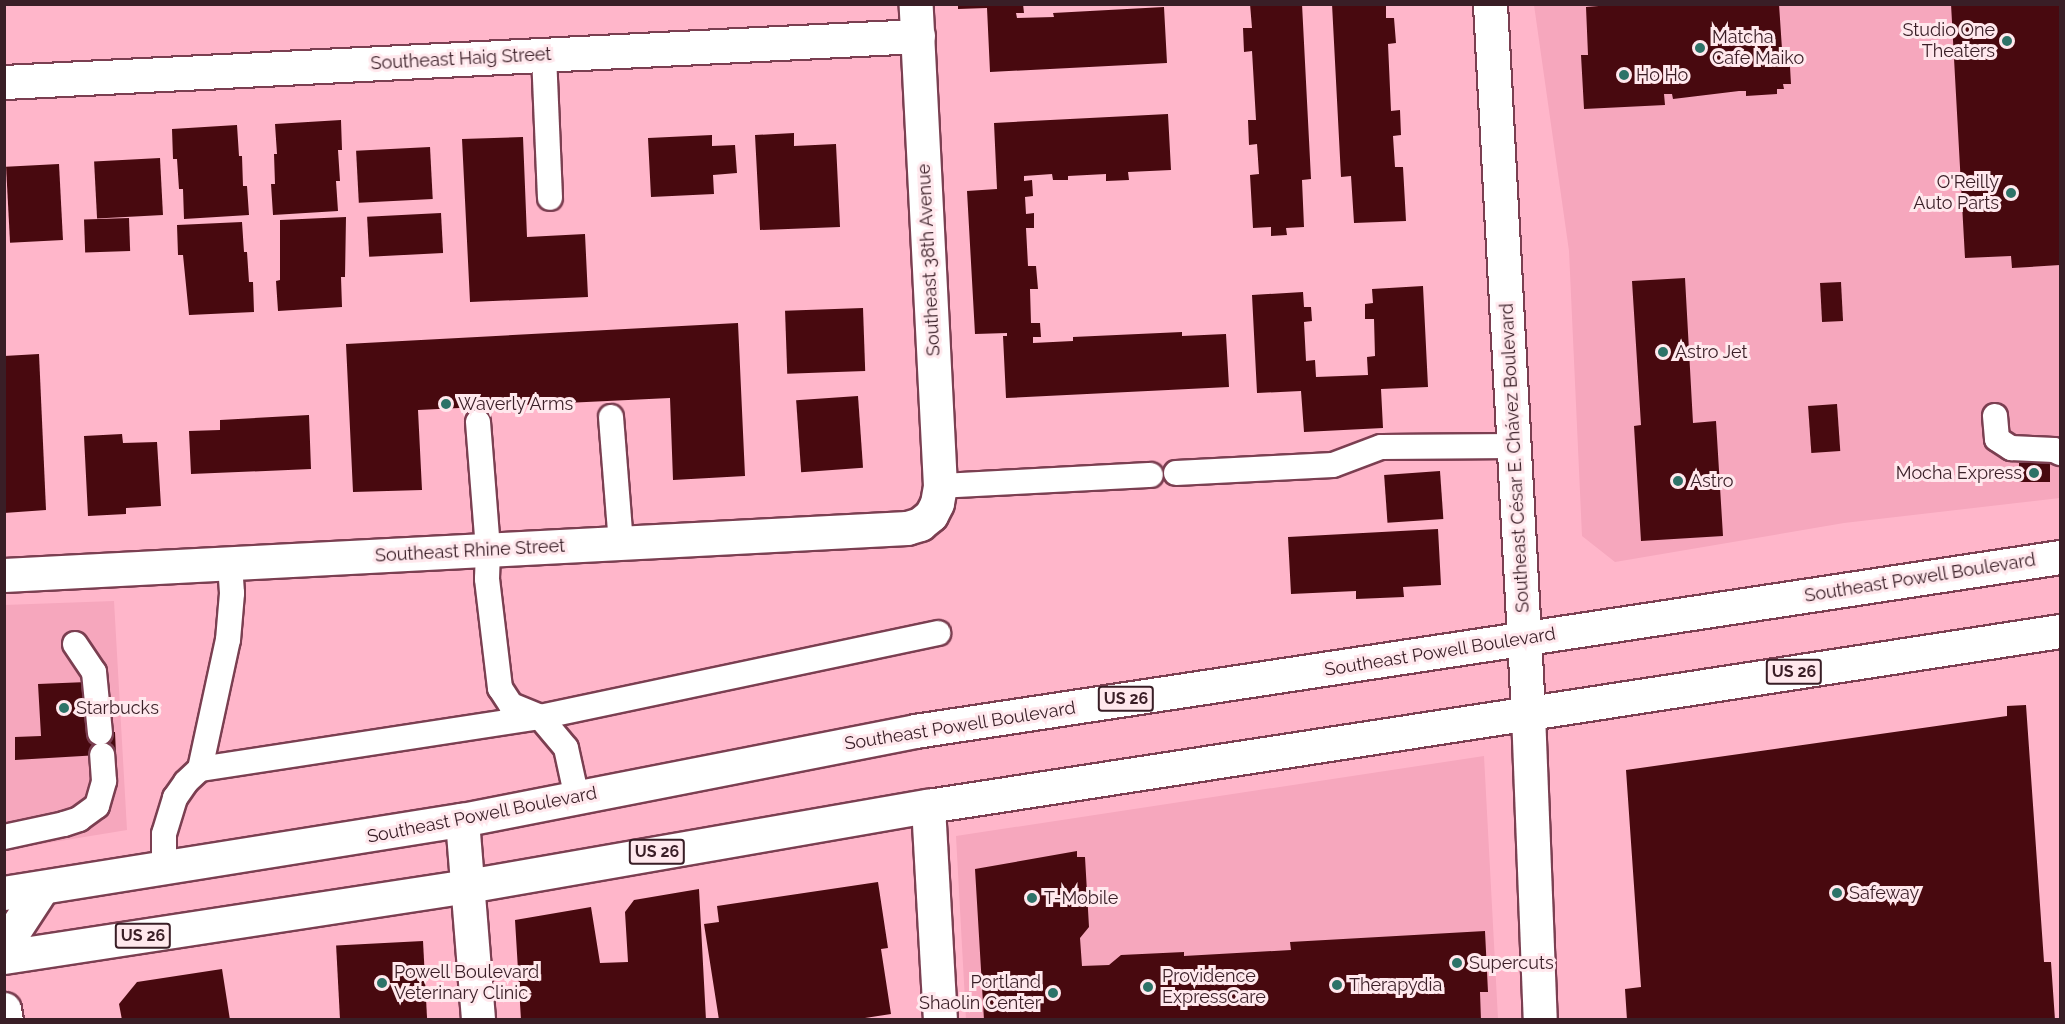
<!DOCTYPE html>
<meta charset="utf-8">
<style>
body{margin:0}
#map{position:relative;width:2065px;height:1024px;overflow:hidden;background:#ffb6ca;font-family:Raleway,sans-serif}
div>[style]{position:absolute}
.built>*{inset:0;background:#f6a7bd}
.building>*{inset:0;background:#48090f;transform-origin:0 0}
.roads{filter:drop-shadow(2px 0 #7b3f51) drop-shadow(-2px 0 #7b3f51) drop-shadow(0 2px #7b3f51) drop-shadow(0 -2px #7b3f51)}
.service>*{height:24px;margin:-12px;padding:0 12px;transform-origin:12px;border-radius:12px;background:#fff}
.minor>*{height:33px;margin:-16.5px;padding:0 16.5px;transform-origin:16.5px;border-radius:16.5px;background:#fff}
.secondary>*{height:33px;margin:-16.5px;padding:0 16.5px;transform-origin:16.5px;border-radius:16.5px;background:#fff}
.primary>*{height:33px;margin:-16.5px;padding:0 16.5px;transform-origin:16.5px;border-radius:16.5px;background:#fff}
.dots>*{width:16px;height:16px;translate:-50% -50%;box-sizing:border-box;border:3px solid #ffe8ed;border-radius:50%}
span{translate:-50% -50%;white-space:nowrap;text-align:center;line-height:1.15;-webkit-text-stroke:6px #ffe8ed;paint-order:stroke}
.shield-label span{padding:2px 4px;background:#ffe8ed;border:2px solid;border-radius:4px;-webkit-text-stroke-width:0}
.shield-label{font-size:16px;color:#391e26;font-weight:700}
.poi-label{font-size:18px;color:#391e26}
.right{translate:-100% -50%;text-align:right}
.left{translate:0 -50%;text-align:left}
.street-label{font-size:18px;color:#391e26}
.frame{position:absolute;inset:0;border:6px solid #391e26;pointer-events:none}
</style>
<div id="map">
<div class="built">
<i style="clip-path:polygon(1534px 5px,2060px 5px,2060px 498px,1844px 523px,1615px 562px,1582px 536px,1569px 251px)"></i>
<i style="clip-path:polygon(114px 601px,127px 830px,5px 850px,4px 605px)"></i>
<i style="clip-path:polygon(1484px 756px,1498px 1019px,966px 1019px,956px 836px)"></i>
</div>
<div class="building">
<i style="clip-path:polygon(958px 4px,1023px 4px,1024px 13px,1016px 13px,1017px 18px,1054px 17px,1053px 13px,1164px 7px,1167px 63px,990px 72px,987px 8px,958px 9px)"></i>
<i style="clip-path:polygon(1250px 4px,1302px 4px,1311px 179px,1302px 180px,1304px 227px,1286px 228px,1287px 235px,1271px 236px,1271px 227px,1253px 228px,1250px 175px,1259px 174px,1257px 144px,1249px 145px,1248px 120px,1256px 120px,1252px 51px,1244px 52px,1243px 28px,1252px 28px)"></i>
<i style="clip-path:polygon(1332px 4px,1386px 4px,1386px 18px,1394px 18px,1396px 43px,1388px 44px,1391px 111px,1400px 110px,1401px 135px,1393px 136px,1395px 167px,1403px 167px,1406px 221px,1354px 223px,1351px 176px,1341px 177px)"></i>
<i style="clip-path:polygon(1624px 4px,1779px 4px,1782px 49px,1789px 49px,1791px 84px,1783px 84px,1784px 89px,1777px 89px,1777px 94px,1746px 96px,1746px 91px,1739px 91px,1673px 99px,1672px 94px,1664px 94px,1665px 105px,1584px 109px,1581px 55px,1588px 55px,1586px 7px)"></i>
<i style="clip-path:polygon(1951px 4px,2060px 4px,2060px 265px,2012px 268px,2011px 256px,1965px 258px)"></i>
<i style="clip-path:polygon(1168px 114px,1171px 170px,1128px 172px,1129px 180px,1106px 181px,1106px 174px,1068px 176px,1068px 180px,1053px 180px,1052px 174px,1024px 176px,1024px 181px,1032px 180px,1033px 196px,1025px 197px,1026px 214px,1034px 213px,1034px 228px,1026px 228px,1028px 266px,1036px 266px,1038px 289px,1030px 289px,1031px 323px,1040px 323px,1041px 337px,1033px 337px,1033px 343px,1073px 341px,1073px 337px,1182px 332px,1182px 336px,1226px 334px,1229px 387px,1006px 398px,1003px 336px,1007px 336px,1007px 333px,975px 334px,967px 191px,997px 189px,994px 123px)"></i>
<i style="clip-path:polygon(341px 120px,342px 150px,338px 150px,340px 181px,336px 181px,338px 211px,273px 215px,271px 184px,275px 184px,274px 154px,277px 154px,275px 124px)"></i>
<i style="clip-path:polygon(237px 125px,239px 156px,242px 156px,243px 186px,247px 186px,249px 215px,184px 219px,183px 189px,179px 189px,177px 159px,173px 159px,172px 129px)"></i>
<i style="clip-path:polygon(794px 133px,794px 146px,836px 144px,840px 227px,760px 230px,755px 135px)"></i>
<i style="clip-path:polygon(712px 135px,712px 146px,735px 145px,737px 173px,713px 175px,714px 194px,651px 197px,648px 138px)"></i>
<i style="clip-path:polygon(523px 137px,527px 237px,585px 234px,588px 297px,470px 302px,462px 139px)"></i>
<i style="left:430px;top:147px;width:52px;height:74px;rotate:87deg"></i>
<i style="left:160px;top:158px;width:57px;height:66px;rotate:87deg"></i>
<i style="left:59px;top:164px;width:76px;height:53px;rotate:87deg"></i>
<i style="left:441px;top:213px;width:40px;height:74px;rotate:87deg"></i>
<i style="clip-path:polygon(346px 217px,345px 277px,341px 277px,342px 307px,278px 311px,276px 281px,280px 280px,280px 220px)"></i>
<i style="left:129px;top:218px;width:33px;height:45px;rotate:88deg"></i>
<i style="clip-path:polygon(242px 222px,244px 252px,247px 252px,249px 282px,253px 282px,254px 312px,189px 315px,183px 255px,178px 255px,177px 225px)"></i>
<i style="clip-path:polygon(1685px 278px,1693px 423px,1716px 421px,1723px 536px,1641px 541px,1634px 426px,1641px 425px,1632px 281px)"></i>
<i style="left:1841px;top:282px;width:39px;height:21px;rotate:87deg"></i>
<i style="clip-path:polygon(1423px 286px,1428px 387px,1381px 389px,1383px 428px,1304px 432px,1301px 391px,1257px 393px,1252px 295px,1303px 292px,1304px 307px,1311px 307px,1312px 321px,1304px 322px,1306px 361px,1315px 360px,1316px 377px,1368px 375px,1367px 357px,1375px 356px,1374px 319px,1365px 319px,1365px 304px,1373px 303px,1372px 289px)"></i>
<i style="left:863px;top:308px;width:63px;height:78px;rotate:88deg"></i>
<i style="clip-path:polygon(738px 323px,745px 476px,673px 480px,670px 398px,418px 410px,422px 490px,353px 492px,346px 344px)"></i>
<i style="clip-path:polygon(39px 354px,46px 510px,4px 513px,4px 356px)"></i>
<i style="left:858px;top:396px;width:72px;height:62px;rotate:86deg"></i>
<i style="left:1837px;top:404px;width:47px;height:29px;rotate:86deg"></i>
<i style="clip-path:polygon(309px 415px,311px 469px,191px 474px,189px 431px,220px 430px,220px 420px)"></i>
<i style="clip-path:polygon(122px 434px,123px 443px,157px 442px,161px 506px,126px 508px,126px 514px,88px 516px,84px 436px)"></i>
<i style="left:2050px;top:463px;width:19px;height:31px;rotate:90deg"></i>
<i style="left:1440px;top:471px;width:48px;height:56px;rotate:86deg"></i>
<i style="clip-path:polygon(1438px 529px,1441px 585px,1403px 587px,1404px 597px,1356px 599px,1356px 591px,1291px 594px,1288px 537px)"></i>
<i style="clip-path:polygon(87px 682px,89px 733px,115px 732px,116px 754px,15px 760px,15px 737px,41px 736px,38px 684px)"></i>
<i style="clip-path:polygon(2026px 705px,2044px 962px,2051px 962px,2055px 1020px,1627px 1020px,1625px 989px,1641px 987px,1626px 770px,2007px 716px,2007px 706px)"></i>
<i style="clip-path:polygon(1077px 851px,1077px 857px,1085px 857px,1089px 927px,1080px 938px,1082px 966px,1109px 965px,1121px 955px,1184px 952px,1184px 956px,1291px 950px,1290px 942px,1485px 931px,1488px 992px,1480px 992px,1481px 1020px,984px 1020px,975px 869px)"></i>
<i style="clip-path:polygon(878px 882px,888px 948px,881px 949px,891px 1014px,852px 1020px,719px 1020px,704px 924px,719px 922px,717px 906px)"></i>
<i style="clip-path:polygon(699px 889px,706px 1020px,521px 1020px,515px 920px,591px 907px,600px 963px,628px 962px,625px 912px,634px 900px)"></i>
<i style="left:423px;top:941px;width:79px;height:87px;rotate:87deg"></i>
<i style="clip-path:polygon(222px 969px,230px 1020px,122px 1020px,119px 1004px,137px 982px)"></i>
</div>
<div class="roads">
<div class="service">
<i style="left:544px;top:55px;width:143px;rotate:87.6deg"></i>
<i style="left:1995px;top:416px;width:23px;rotate:85deg"></i>
<i style="left:1997px;top:439px;width:17px;rotate:33deg"></i>
<i style="left:2011px;top:448px;width:43px;rotate:2.7deg"></i>
<i style="left:2054px;top:450px;width:7px;rotate:27deg"></i>
<i style="left:611px;top:417px;width:126px;rotate:85.5deg"></i>
<i style="left:478px;top:422px;width:128px;rotate:85.5deg"></i>
<i style="left:488px;top:550px;width:29px;rotate:92deg"></i>
<i style="left:487px;top:579px;width:110px;rotate:83.2deg"></i>
<i style="left:500px;top:688px;width:20px;rotate:57deg"></i>
<i style="left:511px;top:705px;width:31px;rotate:22deg"></i>
<i style="left:540px;top:717px;width:40px;rotate:50deg"></i>
<i style="left:566px;top:748px;width:51px;rotate:77.6deg"></i>
<i style="left:1176px;top:473px;width:157px;rotate:-2.9deg"></i>
<i style="left:1333px;top:465px;width:51px;rotate:-20.6deg"></i>
<i style="left:1381px;top:447px;width:133px;rotate:-0.4deg"></i>
<i style="left:940px;top:486px;width:211px;rotate:-3deg"></i>
<i style="left:75px;top:644px;width:34px;rotate:56deg"></i>
<i style="left:94px;top:672px;width:61px;rotate:84.4deg"></i>
<i style="left:200px;top:769px;width:132px;rotate:-77.8deg"></i>
<i style="left:228px;top:640px;width:47px;rotate:-85.1deg"></i>
<i style="left:232px;top:593px;width:30px;rotate:-94deg"></i>
<i style="left:4px;top:837px;width:61px;rotate:-12.2deg"></i>
<i style="left:64px;top:824px;width:16px;rotate:-18deg"></i>
<i style="left:79px;top:819px;width:22px;rotate:-36deg"></i>
<i style="left:97px;top:806px;width:26px;rotate:-74deg"></i>
<i style="left:104px;top:781px;width:26px;rotate:-94deg"></i>
<i style="left:164px;top:868px;width:34px;rotate:-90deg"></i>
<i style="left:164px;top:834px;width:38px;rotate:-73deg"></i>
<i style="left:175px;top:798px;width:19px;rotate:-55deg"></i>
<i style="left:186px;top:782px;width:19px;rotate:-43deg"></i>
<i style="left:200px;top:769px;width:344px;rotate:-8.7deg"></i>
<i style="left:540px;top:717px;width:407px;rotate:-11.9deg"></i>
</div>
<div class="minor">
<i style="left:4px;top:82px;width:915px;rotate:-2.88deg"></i>
<i style="left:4px;top:575px;width:904px;rotate:-2.98deg"></i>
<i style="left:907px;top:528px;width:14px;rotate:-17deg"></i>
<i style="left:920px;top:524px;width:14px;rotate:-39deg"></i>
<i style="left:931px;top:515px;width:13px;rotate:-63deg"></i>
<i style="left:937px;top:503px;width:17px;rotate:-80deg"></i>
<i style="left:940px;top:486px;width:483px;rotate:-92.9deg"></i>
<i style="left:928px;top:806px;width:214px;rotate:86.8deg"></i>
<i style="left:462px;top:820px;width:201px;rotate:85.4deg"></i>
<i style="left:4px;top:1009px;width:11px;rotate:80deg"></i>
</div>
<div class="secondary">
<i style="left:1528px;top:713px;width:307px;rotate:87.8deg"></i>
</div>
<div class="primary">
<i style="left:1490px;top:4px;width:710px;rotate:86.93deg"></i>
<i style="left:4px;top:893px;width:464px;rotate:-9.1deg"></i>
<i style="left:462px;top:820px;width:462px;rotate:-11.1deg"></i>
<i style="left:915px;top:731px;width:1158px;rotate:-8.64deg"></i>
<i style="left:4px;top:946px;width:69px;rotate:-56.8deg"></i>
<i style="left:4px;top:957px;width:469px;rotate:-8.7deg"></i>
<i style="left:468px;top:886px;width:467px;rotate:-9.9deg"></i>
<i style="left:928px;top:806px;width:1145px;rotate:-8.79deg"></i>
</div>
</div>
<div class="dots">
<i style="left:2007px;top:41px;background:#2d7368"></i>
<i style="left:1700px;top:48px;background:#2d7368"></i>
<i style="left:1624px;top:75px;background:#2d7368"></i>
<i style="left:2011px;top:193px;background:#2d7368"></i>
<i style="left:1663px;top:352px;background:#2d7368"></i>
<i style="left:446px;top:404px;background:#2d7368"></i>
<i style="left:2034px;top:473px;background:#2d7368"></i>
<i style="left:1678px;top:481px;background:#2d7368"></i>
<i style="left:64px;top:708px;background:#2d7368"></i>
<i style="left:1837px;top:893px;background:#2d7368"></i>
<i style="left:1032px;top:898px;background:#2d7368"></i>
<i style="left:1457px;top:963px;background:#2d7368"></i>
<i style="left:382px;top:983px;background:#2d7368"></i>
<i style="left:1337px;top:985px;background:#2d7368"></i>
<i style="left:1148px;top:987px;background:#2d7368"></i>
<i style="left:1053px;top:993px;background:#2d7368"></i>
</div>
<div class="shield-label">
<span style="left:1794px;top:672px">US 26</span>
<span style="left:1126px;top:699px">US 26</span>
<span style="left:657px;top:852px">US 26</span>
<span style="left:143px;top:936px">US 26</span>
</div>
<div class="poi-label">
<span class="right" style="left:1995px;top:41px">Studio One<br>Theaters</span>
<span class="left" style="left:1712px;top:48px">Matcha<br>Cafe Maiko</span>
<span class="left" style="left:1636px;top:75px">Ho Ho</span>
<span class="right" style="left:1999px;top:193px">O'Reilly<br>Auto Parts</span>
<span class="left" style="left:1675px;top:352px">Astro Jet</span>
<span class="left" style="left:458px;top:404px">Waverly Arms</span>
<span class="right" style="left:2022px;top:473px">Mocha Express</span>
<span class="left" style="left:1690px;top:481px">Astro</span>
<span class="left" style="left:76px;top:708px">Starbucks</span>
<span class="left" style="left:1849px;top:893px">Safeway</span>
<span class="left" style="left:1044px;top:898px">T-Mobile</span>
<span class="left" style="left:1469px;top:963px">Supercuts</span>
<span class="left" style="left:394px;top:983px">Powell Boulevard<br>Veterinary Clinic</span>
<span class="left" style="left:1162px;top:987px">Providence<br>ExpressCare</span>
<span class="right" style="left:1041px;top:993px">Portland<br>Shaolin Center</span>
<span class="left" style="left:1349px;top:985px">Therapydia</span>
</div>
<div class="street-label">
<span style="left:461px;top:59px;rotate:-3deg">Southeast Haig Street</span>
<span style="left:929px;top:260px;rotate:-93deg">Southeast 38th Avenue</span>
<span style="left:1515px;top:458px;rotate:-93deg">Southeast César E. Chávez Boulevard</span>
<span style="left:470px;top:551px;rotate:-3deg">Southeast Rhine Street</span>
<span style="left:1920px;top:578px;rotate:-9deg">Southeast Powell Boulevard</span>
<span style="left:1440px;top:652px;rotate:-9deg">Southeast Powell Boulevard</span>
<span style="left:960px;top:726px;rotate:-9deg">Southeast Powell Boulevard</span>
<span style="left:482px;top:815px;rotate:-11deg">Southeast Powell Boulevard</span>
</div>
<div class="frame"></div>
</div>
